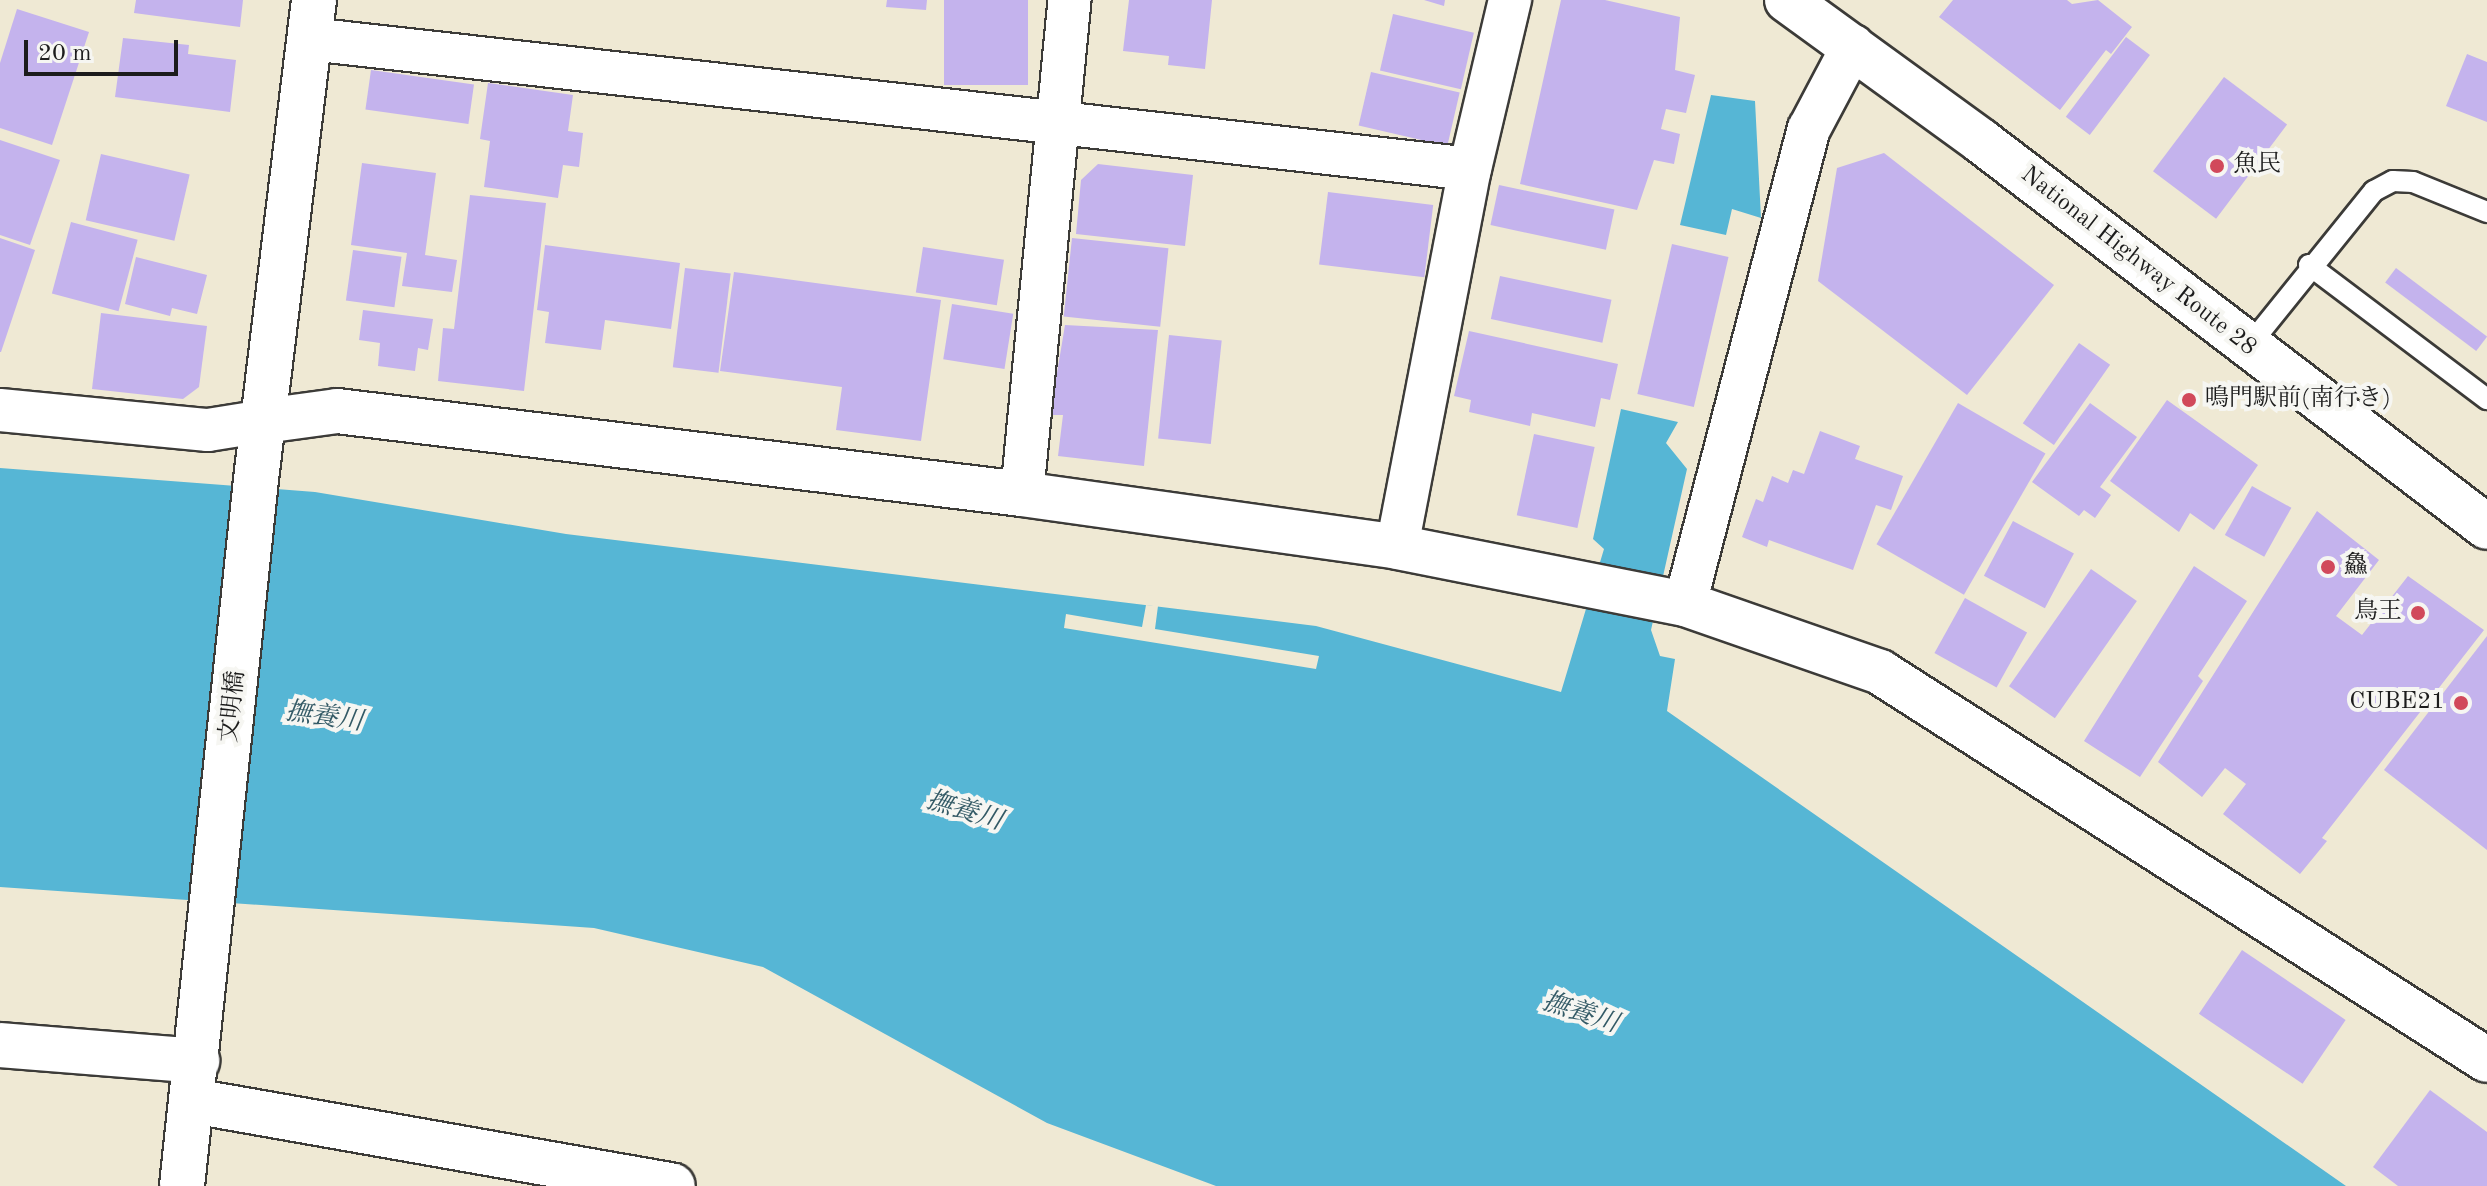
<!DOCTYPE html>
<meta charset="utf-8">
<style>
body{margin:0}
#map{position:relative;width:2487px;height:1186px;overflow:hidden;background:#efe9d4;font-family:"Old Standard TT","Noto Serif JP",serif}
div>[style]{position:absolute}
.water>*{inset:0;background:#56b6d5}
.pier>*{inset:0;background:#efe9d4}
.building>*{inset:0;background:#c4b3ed;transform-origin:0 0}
.roads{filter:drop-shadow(2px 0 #3c3b38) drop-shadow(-2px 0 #3c3b38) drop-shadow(0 2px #3c3b38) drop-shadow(0 -2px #3c3b38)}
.lane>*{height:20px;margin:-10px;padding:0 10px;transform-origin:10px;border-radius:10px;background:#fff}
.street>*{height:42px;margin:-21px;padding:0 21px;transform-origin:21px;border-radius:21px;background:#fff}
.secondary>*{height:44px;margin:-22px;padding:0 22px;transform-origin:22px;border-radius:22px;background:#fff}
.highway>*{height:44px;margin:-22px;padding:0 22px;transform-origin:22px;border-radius:22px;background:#fff}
.dots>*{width:22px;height:22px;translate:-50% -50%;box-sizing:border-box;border:4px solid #f6f6f2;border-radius:50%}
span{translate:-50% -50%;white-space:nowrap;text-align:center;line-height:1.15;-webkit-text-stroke:8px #f6f6f2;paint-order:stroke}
.poi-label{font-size:24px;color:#1c1c1c}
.left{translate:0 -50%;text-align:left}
.right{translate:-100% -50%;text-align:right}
.street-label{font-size:24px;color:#1c1c1c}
.water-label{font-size:26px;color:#335a66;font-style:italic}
.scale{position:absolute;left:24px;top:40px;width:154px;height:36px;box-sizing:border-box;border:4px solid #1c1c1c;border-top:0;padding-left:10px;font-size:24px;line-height:28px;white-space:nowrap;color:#1c1c1c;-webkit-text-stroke:6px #f6f6f2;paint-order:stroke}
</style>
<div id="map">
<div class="water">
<i style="clip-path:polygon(1711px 95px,1755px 101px,1761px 218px,1732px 209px,1726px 235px,1680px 225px)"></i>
<i style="clip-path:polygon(1621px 409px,1678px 422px,1666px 443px,1687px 469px,1651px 630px,1660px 656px,1675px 659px,1667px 711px,2346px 1186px,1216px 1186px,1047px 1123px,763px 967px,594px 928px,0 887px,0 468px,315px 492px,566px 534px,1316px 626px,1561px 692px,1604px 549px,1593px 539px)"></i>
</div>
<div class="pier">
<i style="clip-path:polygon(1146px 605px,1158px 606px,1155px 629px,1319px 656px,1316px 669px,1064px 628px,1066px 614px,1142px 627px)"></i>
</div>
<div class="building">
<i style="clip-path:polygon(136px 0,243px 0,240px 27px,134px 13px)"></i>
<i style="clip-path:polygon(887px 0,927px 0,926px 10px,886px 7px)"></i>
<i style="left:944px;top:0;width:84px;height:85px"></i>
<i style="clip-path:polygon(1129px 0,1212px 0,1205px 69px,1168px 65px,1169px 56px,1123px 51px)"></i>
<i style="clip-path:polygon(1424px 0,1445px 0,1444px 6px)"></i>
<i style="clip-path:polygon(1561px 0,1605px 0,1680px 17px,1675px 70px,1695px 75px,1686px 113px,1666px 109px,1661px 129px,1680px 134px,1674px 164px,1654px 160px,1637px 210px,1520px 184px)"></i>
<i style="clip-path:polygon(1953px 0,2067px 0,2072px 4px,2098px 0,2132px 27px,2111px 54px,2106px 50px,2060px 110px,1939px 17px)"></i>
<i style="clip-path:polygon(17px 9px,89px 32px,52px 145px,0 128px,0 63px)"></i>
<i style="left:1393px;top:14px;width:83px;height:58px;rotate:13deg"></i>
<i style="left:2126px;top:37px;width:30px;height:100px;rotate:37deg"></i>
<i style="clip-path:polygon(123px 38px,189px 45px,188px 54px,236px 60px,230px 112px,115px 97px)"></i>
<i style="clip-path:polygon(2467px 54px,2487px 62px,2487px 122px,2446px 106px)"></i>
<i style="left:371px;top:70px;width:104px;height:40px;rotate:8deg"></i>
<i style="left:1371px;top:72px;width:91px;height:55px;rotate:13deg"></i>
<i style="left:2224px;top:77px;width:79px;height:118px;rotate:37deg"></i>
<i style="clip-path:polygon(488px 83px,573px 95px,568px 131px,583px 133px,579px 167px,563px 165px,558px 198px,484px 187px,490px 141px,480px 139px)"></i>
<i style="clip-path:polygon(0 140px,60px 160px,30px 245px,0 235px)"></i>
<i style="clip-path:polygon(1884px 153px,2054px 285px,1967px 395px,1818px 281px,1837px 168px)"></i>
<i style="left:101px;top:154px;width:91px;height:68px;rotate:13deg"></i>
<i style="clip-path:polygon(362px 163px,436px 173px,425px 255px,457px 260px,452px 292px,402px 286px,407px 253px,351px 245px)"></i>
<i style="clip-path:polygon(1098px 164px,1193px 175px,1185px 246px,1076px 234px,1081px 180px)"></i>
<i style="left:1499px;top:185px;width:118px;height:41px;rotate:12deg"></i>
<i style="left:1328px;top:192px;width:106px;height:73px;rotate:7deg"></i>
<i style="clip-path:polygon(470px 195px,546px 203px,524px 391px,438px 381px,443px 328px,454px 329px)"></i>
<i style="left:71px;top:222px;width:69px;height:74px;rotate:15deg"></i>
<i style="clip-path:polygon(0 238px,35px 250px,1px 352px,0 352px)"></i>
<i style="left:1072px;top:238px;width:97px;height:79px;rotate:6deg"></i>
<i style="left:1672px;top:244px;width:58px;height:154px;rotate:13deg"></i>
<i style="clip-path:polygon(545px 245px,680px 263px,671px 329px,605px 320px,601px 350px,545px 343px,549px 312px,537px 310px)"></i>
<i style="left:923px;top:247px;width:82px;height:46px;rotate:9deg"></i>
<i style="left:353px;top:250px;width:49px;height:51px;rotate:8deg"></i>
<i style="clip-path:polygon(136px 257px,207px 275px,197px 314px,172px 308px,170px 316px,125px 304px)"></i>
<i style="left:685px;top:268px;width:46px;height:100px;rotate:7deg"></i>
<i style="left:2396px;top:268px;width:114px;height:18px;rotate:37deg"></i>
<i style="clip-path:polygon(734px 272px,941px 300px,921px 441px,836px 430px,842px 387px,720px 371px)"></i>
<i style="left:1500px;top:276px;width:114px;height:44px;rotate:12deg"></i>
<i style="left:952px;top:304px;width:62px;height:56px;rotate:9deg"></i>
<i style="clip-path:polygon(363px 310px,433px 319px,428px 350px,418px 348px,415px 371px,378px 366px,380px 343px,359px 340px)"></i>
<i style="clip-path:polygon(101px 313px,207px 326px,199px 387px,183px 399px,92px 389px)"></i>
<i style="clip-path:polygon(1065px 325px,1158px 330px,1144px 466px,1058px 456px,1063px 415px,1050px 415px)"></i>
<i style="clip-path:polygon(1469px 331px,1618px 364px,1610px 400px,1601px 398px,1595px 427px,1532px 413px,1530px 426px,1469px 412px,1471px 400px,1454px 396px)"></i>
<i style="left:1169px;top:335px;width:53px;height:104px;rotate:6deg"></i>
<i style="left:2079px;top:343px;width:38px;height:98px;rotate:35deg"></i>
<i style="clip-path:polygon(2167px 400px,2258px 465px,2214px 530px,2190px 513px,2179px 532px,2110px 481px)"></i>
<i style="left:1958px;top:403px;width:101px;height:163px;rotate:30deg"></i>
<i style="clip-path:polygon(2090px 403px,2137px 437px,2100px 487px,2111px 495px,2095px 518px,2084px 510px,2079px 516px,2032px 482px)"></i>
<i style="clip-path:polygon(1820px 431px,1860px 446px,1855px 459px,1903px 476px,1891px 510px,1876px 505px,1853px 570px,1769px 540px,1767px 547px,1742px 537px,1756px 499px,1763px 502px,1772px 476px,1788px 483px,1793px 470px,1804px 474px)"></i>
<i style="left:1534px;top:434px;width:62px;height:83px;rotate:12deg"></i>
<i style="left:2252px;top:486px;width:45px;height:56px;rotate:29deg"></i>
<i style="clip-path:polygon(2317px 511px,2379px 560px,2336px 616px,2362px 635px,2408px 576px,2484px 630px,2322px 838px,2327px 841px,2300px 874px,2223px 814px,2246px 784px,2225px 768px,2202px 797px,2158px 762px)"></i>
<i style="left:2013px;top:521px;width:69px;height:62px;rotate:28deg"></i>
<i style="clip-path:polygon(2194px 566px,2247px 601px,2198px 676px,2203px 681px,2140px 777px,2084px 741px)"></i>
<i style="left:2091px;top:569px;width:56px;height:143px;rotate:35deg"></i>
<i style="left:1965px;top:598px;width:71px;height:63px;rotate:29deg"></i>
<i style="clip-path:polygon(2487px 636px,2487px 850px,2384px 770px)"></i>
<i style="left:2242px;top:950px;width:125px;height:77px;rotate:34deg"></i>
<i style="clip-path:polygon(2430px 1090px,2487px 1132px,2487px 1186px,2398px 1186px,2373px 1167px)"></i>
</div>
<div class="roads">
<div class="lane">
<i style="left:2309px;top:265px;width:223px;rotate:37deg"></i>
<i style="left:2248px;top:347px;width:201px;rotate:-51.1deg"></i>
<i style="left:2374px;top:191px;width:21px;rotate:-28deg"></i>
<i style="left:2393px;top:181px;width:20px;rotate:3deg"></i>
<i style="left:2413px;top:182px;width:80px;rotate:22.1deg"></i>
</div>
<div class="street">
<i style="left:310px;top:39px;width:1167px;rotate:6.39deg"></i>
<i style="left:0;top:410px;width:209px;rotate:5.5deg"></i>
<i style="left:208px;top:430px;width:57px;rotate:-9.1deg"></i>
<i style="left:1022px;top:494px;width:496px;rotate:-84.5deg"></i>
<i style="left:1397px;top:547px;width:385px;rotate:-79.1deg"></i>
<i style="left:1470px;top:169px;width:174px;rotate:-76.7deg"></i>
<i style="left:1685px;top:604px;width:491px;rotate:-75.4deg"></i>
<i style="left:1809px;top:129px;width:94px;rotate:-62.1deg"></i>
</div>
<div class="secondary">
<i style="left:264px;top:421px;width:74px;rotate:-7.8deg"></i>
<i style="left:337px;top:411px;width:690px;rotate:6.91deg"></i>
<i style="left:1022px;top:494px;width:379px;rotate:8deg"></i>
<i style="left:1397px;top:547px;width:294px;rotate:11.2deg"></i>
<i style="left:1685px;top:604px;width:207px;rotate:19.2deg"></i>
<i style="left:1880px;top:672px;width:720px;rotate:32.59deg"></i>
<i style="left:0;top:1045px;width:198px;rotate:4.6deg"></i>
<i style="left:193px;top:1101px;width:487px;rotate:10deg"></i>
<i style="left:182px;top:1186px;width:711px;rotate:-84.02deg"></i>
<i style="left:256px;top:479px;width:482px;rotate:-83.1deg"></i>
</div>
<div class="highway">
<i style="left:1787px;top:0;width:240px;rotate:36deg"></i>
<i style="left:1981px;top:141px;width:636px;rotate:37.34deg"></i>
</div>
</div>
<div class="dots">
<i style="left:2217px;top:166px;background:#d1495b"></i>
<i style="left:2189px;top:400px;background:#d1495b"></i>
<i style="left:2328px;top:567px;background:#d1495b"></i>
<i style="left:2418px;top:613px;background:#d1495b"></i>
<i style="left:2461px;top:703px;background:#d1495b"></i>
</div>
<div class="poi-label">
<span class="left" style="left:2233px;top:166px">魚民</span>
<span class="left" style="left:2205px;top:400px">鳴門駅前(南行き)</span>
<span class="left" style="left:2344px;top:567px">鱻</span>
<span class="right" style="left:2402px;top:613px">鳥王</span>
<span class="right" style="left:2445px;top:703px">CUBE21</span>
</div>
<div class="street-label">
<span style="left:2138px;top:262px;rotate:38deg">National Highway Route 28</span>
<span style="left:234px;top:707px;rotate:-84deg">文明橋</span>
</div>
<div class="water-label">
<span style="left:324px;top:718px;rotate:8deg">撫養川</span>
<span style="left:964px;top:812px;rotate:17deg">撫養川</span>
<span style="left:1580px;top:1014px;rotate:18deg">撫養川</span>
</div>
<div class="scale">20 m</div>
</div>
